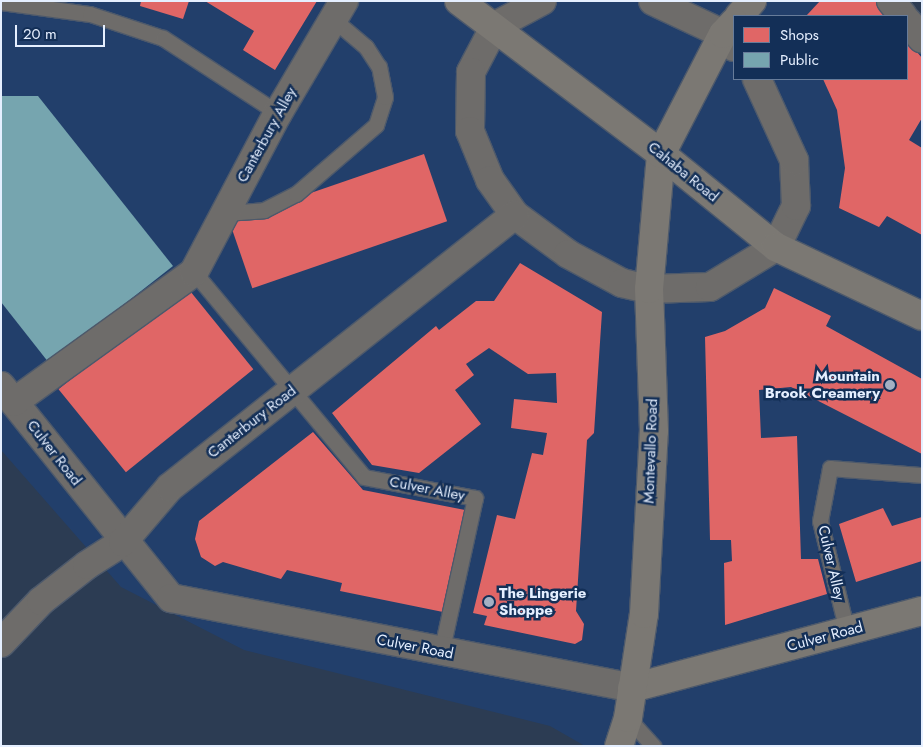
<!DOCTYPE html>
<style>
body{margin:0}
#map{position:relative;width:923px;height:747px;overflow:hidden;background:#2c3c53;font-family:Jost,sans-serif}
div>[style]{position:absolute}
.built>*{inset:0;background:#223f6b}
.shops>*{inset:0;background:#e06666;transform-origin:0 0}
.public>*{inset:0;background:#76a5af}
.roads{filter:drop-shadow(1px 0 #4d596b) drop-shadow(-1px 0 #4d596b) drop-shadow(0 1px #4d596b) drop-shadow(0 -1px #4d596b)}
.lane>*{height:15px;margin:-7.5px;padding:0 7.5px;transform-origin:7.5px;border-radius:7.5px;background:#6e6c6a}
.street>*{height:28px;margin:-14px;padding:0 14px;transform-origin:14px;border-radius:14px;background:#6e6c6a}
.secondary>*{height:28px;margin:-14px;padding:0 14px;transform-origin:14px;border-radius:14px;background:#7b7873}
.dots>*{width:14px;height:14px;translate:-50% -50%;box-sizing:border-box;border:2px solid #132f57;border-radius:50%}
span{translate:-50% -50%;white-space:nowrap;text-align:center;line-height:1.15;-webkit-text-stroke:5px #132f57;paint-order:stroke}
.street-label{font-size:15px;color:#e5efff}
.poi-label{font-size:15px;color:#e5efff;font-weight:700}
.right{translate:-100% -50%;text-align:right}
.left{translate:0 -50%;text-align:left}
.frame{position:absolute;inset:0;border:2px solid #e5efff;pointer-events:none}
.legend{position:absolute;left:733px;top:15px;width:175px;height:65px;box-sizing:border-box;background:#132f57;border:1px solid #677c9a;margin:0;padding:6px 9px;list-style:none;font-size:15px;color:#e5efff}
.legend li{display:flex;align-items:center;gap:10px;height:25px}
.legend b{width:25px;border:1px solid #677c9a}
.scale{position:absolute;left:15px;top:25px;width:90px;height:22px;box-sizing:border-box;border:2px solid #e5efff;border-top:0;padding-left:6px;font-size:15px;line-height:18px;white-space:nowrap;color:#e5efff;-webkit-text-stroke:4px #132f57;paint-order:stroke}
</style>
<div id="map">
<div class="built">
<i style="clip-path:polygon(1px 1px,891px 1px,903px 16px,734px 16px,734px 79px,907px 79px,907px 21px,922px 39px,922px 746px,585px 746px,550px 726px,244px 650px,121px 587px,1px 450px)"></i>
</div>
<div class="shops">
<i style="clip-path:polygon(141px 1px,189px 1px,183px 19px,140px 6px)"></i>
<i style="clip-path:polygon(205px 1px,317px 1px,275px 70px,243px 50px,254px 31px)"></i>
<i style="clip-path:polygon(820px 1px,875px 1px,887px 16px,806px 16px)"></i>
<i style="clip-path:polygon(907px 40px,922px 58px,922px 118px,909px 140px,922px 148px,922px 235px,887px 216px,879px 227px,839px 208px,845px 168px,837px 110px,823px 79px,907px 79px)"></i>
<i style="left:424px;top:154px;width:71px;height:206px;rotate:71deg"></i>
<i style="clip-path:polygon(520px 263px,602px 312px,594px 433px,587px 440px,576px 611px,584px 624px,582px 640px,575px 644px,484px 625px,487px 616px,473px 613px,497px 515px,515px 519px,532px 453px,543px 455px,547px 433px,511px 428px,514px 399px,557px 403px,556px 373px,528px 374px,489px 348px,466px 364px,474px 375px,455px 390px,481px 424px,419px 473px,372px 465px,332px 413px,436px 326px,439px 330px,476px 301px,494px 301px)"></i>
<i style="left:186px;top:286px;width:107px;height:164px;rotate:51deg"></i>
<i style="clip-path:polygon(774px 288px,831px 316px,826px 326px,922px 379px,922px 454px,791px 387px,759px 390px,761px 438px,797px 436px,801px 559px,818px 559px,827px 594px,725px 625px,724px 563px,732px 561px,731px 540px,710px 540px,705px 337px,725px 331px,765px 308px)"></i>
<i style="clip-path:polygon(313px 432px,363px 490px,465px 510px,443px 612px,340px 591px,342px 583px,287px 570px,281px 579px,223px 562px,215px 566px,201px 557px,195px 539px,199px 521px)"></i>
<i style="clip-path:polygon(883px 508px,892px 526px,922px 517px,922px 561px,856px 582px,839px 524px)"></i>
</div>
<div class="public">
<i style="clip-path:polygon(1px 96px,38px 96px,173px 266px,49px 363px,1px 302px)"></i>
</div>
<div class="roads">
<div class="lane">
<i style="left:1px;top:2px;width:90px;rotate:7.7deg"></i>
<i style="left:90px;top:14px;width:77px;rotate:18.2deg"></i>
<i style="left:163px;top:38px;width:137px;rotate:33.1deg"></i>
<i style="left:225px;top:213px;width:39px;rotate:-4deg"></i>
<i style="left:264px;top:210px;width:36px;rotate:-27deg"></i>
<i style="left:296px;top:194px;width:106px;rotate:-40.8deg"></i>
<i style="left:376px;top:125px;width:29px;rotate:-72deg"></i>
<i style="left:385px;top:97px;width:31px;rotate:-101deg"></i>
<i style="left:379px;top:67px;width:24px;rotate:-123deg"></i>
<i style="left:366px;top:47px;width:43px;rotate:-139.7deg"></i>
<i style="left:194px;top:272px;width:266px;rotate:50.3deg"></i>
<i style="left:364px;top:477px;width:113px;rotate:10.7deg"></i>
<i style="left:475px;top:498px;width:158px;rotate:102.4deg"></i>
<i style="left:847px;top:631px;width:113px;rotate:-103.8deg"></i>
<i style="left:820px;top:521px;width:54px;rotate:-79.3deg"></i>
<i style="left:830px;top:468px;width:92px;rotate:4.4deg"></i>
<i style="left:628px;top:718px;width:38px;rotate:48deg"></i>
</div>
<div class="street">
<i style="left:542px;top:1px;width:53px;rotate:152deg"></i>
<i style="left:495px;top:26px;width:52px;rotate:117.6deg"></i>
<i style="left:471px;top:72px;width:59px;rotate:91deg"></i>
<i style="left:470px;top:131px;width:53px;rotate:67.8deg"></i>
<i style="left:490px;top:180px;width:43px;rotate:54.5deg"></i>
<i style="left:515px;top:215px;width:66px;rotate:36.3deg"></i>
<i style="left:568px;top:254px;width:61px;rotate:28.2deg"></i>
<i style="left:622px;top:283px;width:28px;rotate:13deg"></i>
<i style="left:649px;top:289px;width:61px;rotate:-1.9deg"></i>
<i style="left:710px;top:287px;width:77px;rotate:-31.2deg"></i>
<i style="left:776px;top:247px;width:46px;rotate:-64deg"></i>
<i style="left:796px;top:206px;width:46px;rotate:-92.5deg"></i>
<i style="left:794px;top:160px;width:89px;rotate:-114.6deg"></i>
<i style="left:653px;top:1px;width:77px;rotate:25.2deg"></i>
<i style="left:723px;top:34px;width:17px;rotate:50deg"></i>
<i style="left:891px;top:1px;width:19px;rotate:51deg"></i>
<i style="left:907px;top:21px;width:23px;rotate:50deg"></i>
<i style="left:1px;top:386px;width:272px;rotate:51.3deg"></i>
<i style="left:171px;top:598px;width:470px;rotate:11deg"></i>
<i style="left:14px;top:402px;width:222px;rotate:-35.8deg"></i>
<i style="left:194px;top:272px;width:180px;rotate:-62.2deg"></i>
<i style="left:278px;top:113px;width:130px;rotate:-59.5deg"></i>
<i style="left:1px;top:643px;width:58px;rotate:-46.4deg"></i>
<i style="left:41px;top:601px;width:58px;rotate:-38deg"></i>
<i style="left:87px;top:565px;width:43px;rotate:-32.6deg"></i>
<i style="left:123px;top:542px;width:72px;rotate:-49.5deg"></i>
<i style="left:170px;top:487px;width:439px;rotate:-38.3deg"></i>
</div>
<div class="secondary">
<i style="left:459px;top:1px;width:253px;rotate:37.1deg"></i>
<i style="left:661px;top:154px;width:148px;rotate:39deg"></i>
<i style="left:776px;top:247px;width:161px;rotate:25.3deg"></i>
<i style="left:739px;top:16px;width:20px;rotate:-49deg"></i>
<i style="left:632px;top:688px;width:300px;rotate:-14.9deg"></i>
<i style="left:619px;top:746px;width:29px;rotate:-72deg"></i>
<i style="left:628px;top:718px;width:105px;rotate:-81.3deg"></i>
<i style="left:644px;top:614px;width:183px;rotate:-86.9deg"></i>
<i style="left:654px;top:431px;width:142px;rotate:-92deg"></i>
<i style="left:649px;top:289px;width:136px;rotate:-84.9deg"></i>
<i style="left:661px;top:154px;width:135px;rotate:-62.7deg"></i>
<i style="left:723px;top:34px;width:16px;rotate:-47deg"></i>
</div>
</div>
<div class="dots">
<i style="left:890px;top:385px;background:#a4b0c3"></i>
<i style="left:489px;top:602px;background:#a4b0c3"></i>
</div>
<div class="street-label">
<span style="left:267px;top:135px;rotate:-61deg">Canterbury Alley</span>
<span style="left:683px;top:172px;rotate:39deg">Cahaba Road</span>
<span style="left:252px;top:422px;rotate:-38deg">Canterbury Road</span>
<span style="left:651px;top:451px;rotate:-88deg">Montevallo Road</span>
<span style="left:54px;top:453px;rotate:52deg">Culver Road</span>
<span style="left:427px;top:489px;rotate:11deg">Culver Alley</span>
<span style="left:831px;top:563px;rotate:77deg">Culver Alley</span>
<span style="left:825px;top:637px;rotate:-15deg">Culver Road</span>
<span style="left:415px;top:647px;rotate:11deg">Culver Road</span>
</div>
<div class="poi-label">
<span class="right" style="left:880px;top:385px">Mountain<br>Brook Creamery</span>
<span class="left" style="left:499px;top:602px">The Lingerie<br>Shoppe</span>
</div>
<div class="frame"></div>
<ul class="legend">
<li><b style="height:14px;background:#e06666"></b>Shops</li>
<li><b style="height:14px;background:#76a5af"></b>Public</li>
</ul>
<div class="scale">20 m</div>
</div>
